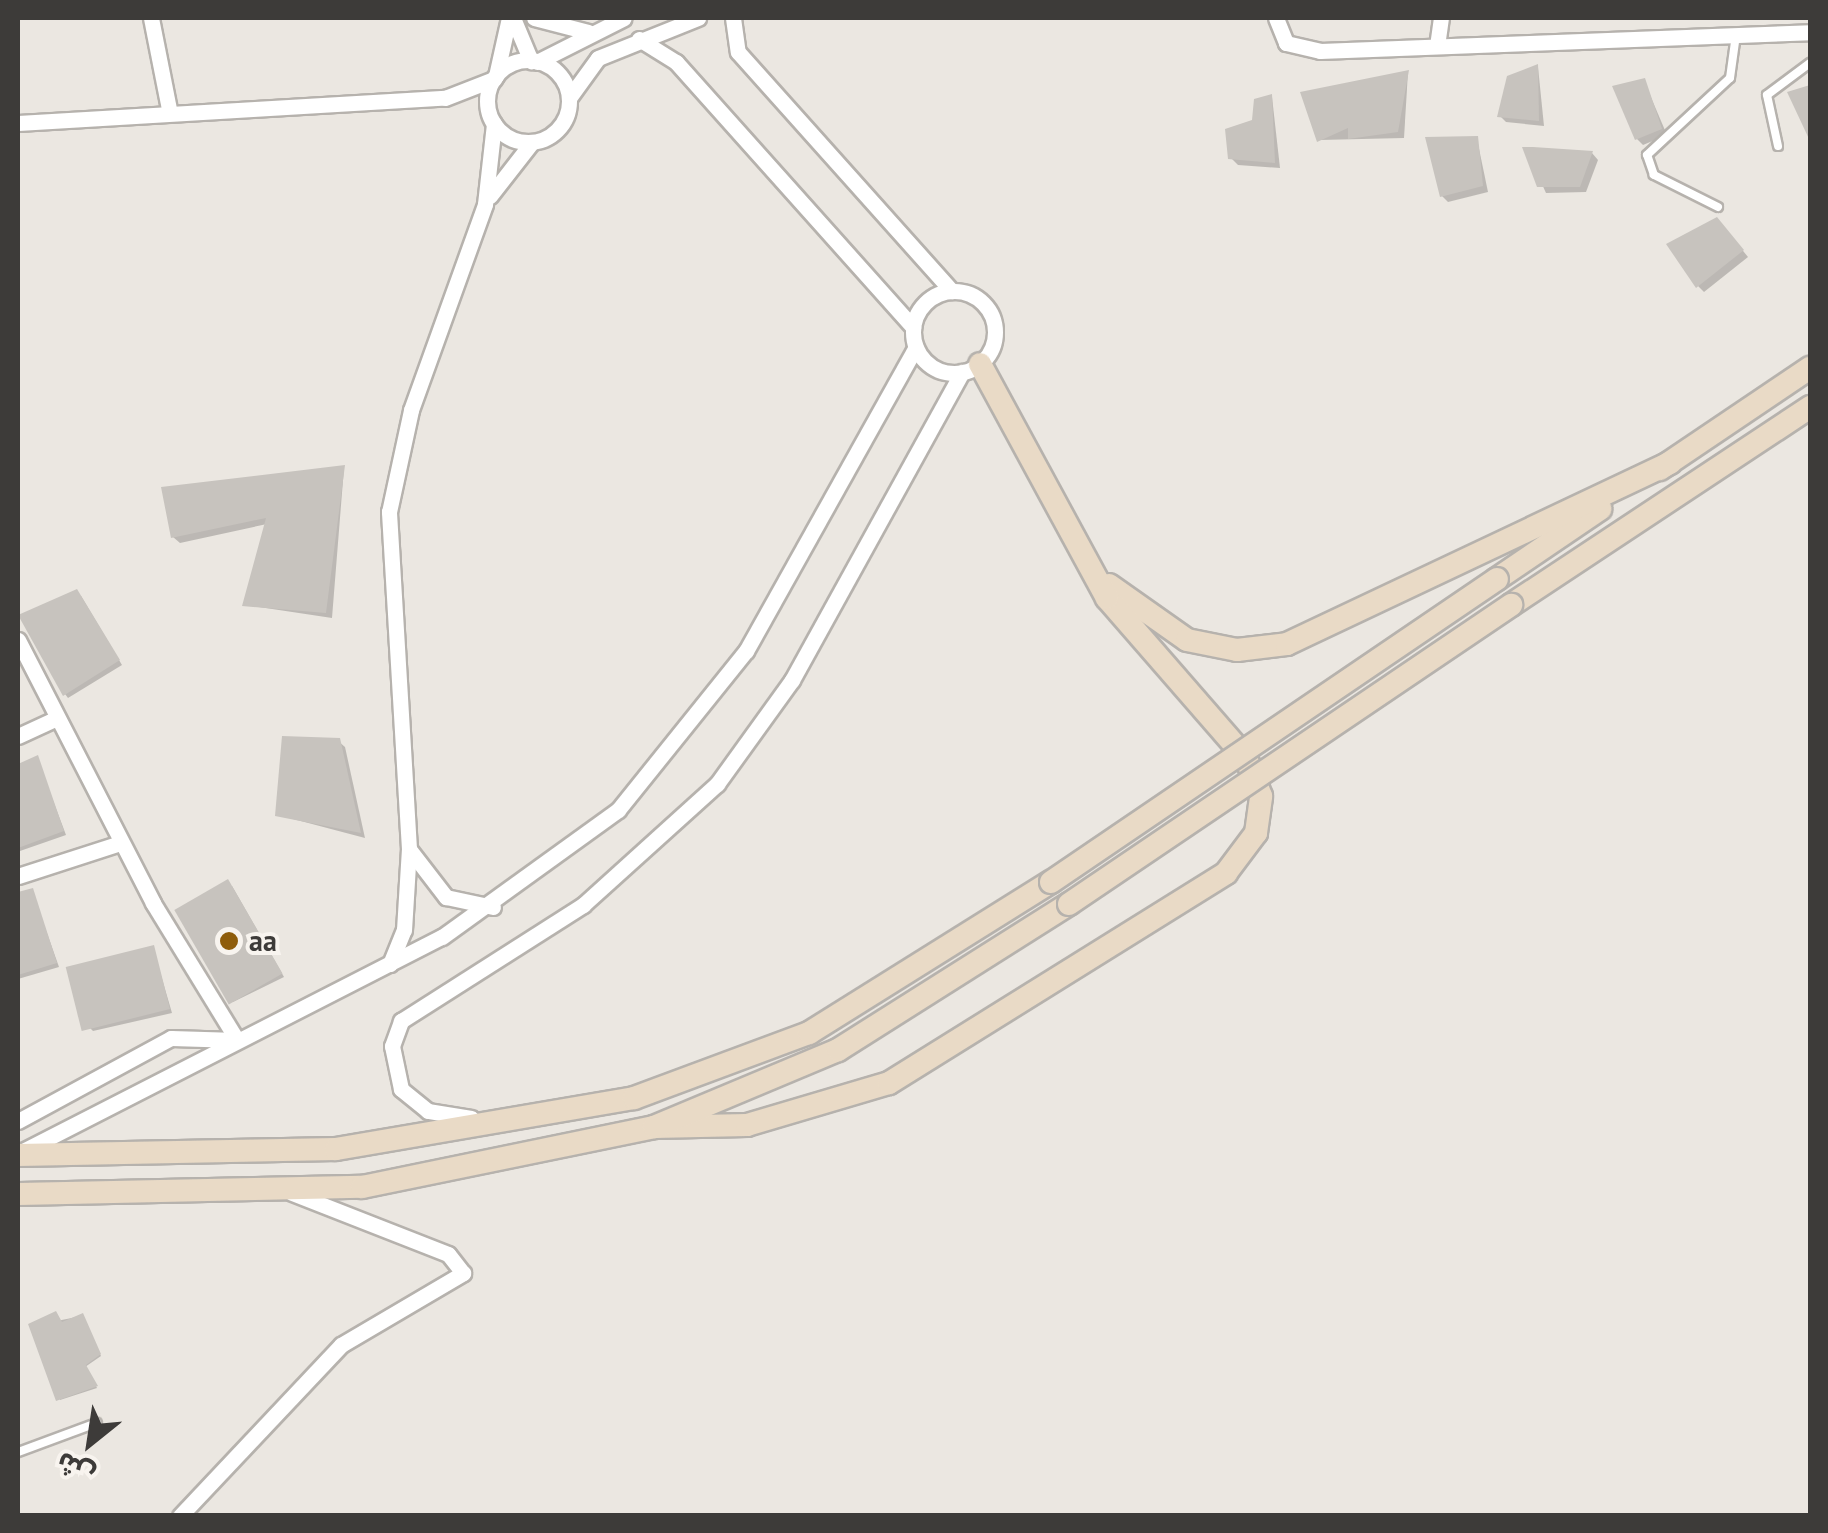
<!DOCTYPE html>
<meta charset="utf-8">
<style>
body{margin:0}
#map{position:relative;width:1828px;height:1533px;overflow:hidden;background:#ebe7e1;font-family:"PT Sans","Noto Sans Arabic",sans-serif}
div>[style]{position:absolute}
.shadow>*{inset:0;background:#0003}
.building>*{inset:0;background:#c7c3be;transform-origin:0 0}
.roads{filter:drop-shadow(2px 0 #b6b2ad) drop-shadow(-2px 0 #b6b2ad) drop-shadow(0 2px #b6b2ad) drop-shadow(0 -2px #b6b2ad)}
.service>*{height:8px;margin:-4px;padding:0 4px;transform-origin:4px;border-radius:4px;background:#fff}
.minor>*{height:15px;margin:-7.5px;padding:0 7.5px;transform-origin:7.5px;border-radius:7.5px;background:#fff}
.minor>.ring{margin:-7.5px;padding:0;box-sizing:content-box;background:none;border:15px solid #fff;border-radius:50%}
.secondary>*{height:22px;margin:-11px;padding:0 11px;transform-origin:11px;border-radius:11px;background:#e9dac6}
.bridges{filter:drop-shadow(2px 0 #b6b2ad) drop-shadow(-2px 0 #b6b2ad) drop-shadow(0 2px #b6b2ad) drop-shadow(0 -2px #b6b2ad)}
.secondary-bridge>*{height:22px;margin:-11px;padding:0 11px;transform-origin:11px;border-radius:11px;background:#e9dac6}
.dots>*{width:28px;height:28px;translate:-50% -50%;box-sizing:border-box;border:5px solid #f8f4ef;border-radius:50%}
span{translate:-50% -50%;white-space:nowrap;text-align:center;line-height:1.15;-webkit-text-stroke:8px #f8f4ef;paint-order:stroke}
.poi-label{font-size:28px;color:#3d3b39;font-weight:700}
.left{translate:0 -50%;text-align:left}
.frame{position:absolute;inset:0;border:20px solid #3d3b39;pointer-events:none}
.north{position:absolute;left:40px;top:1393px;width:100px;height:100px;-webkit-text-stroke:8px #f8f4ef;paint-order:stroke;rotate:210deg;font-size:28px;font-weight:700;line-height:40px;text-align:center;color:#3d3b39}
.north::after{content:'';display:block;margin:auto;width:35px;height:45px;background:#3d3b39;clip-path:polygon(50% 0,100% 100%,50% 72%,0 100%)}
</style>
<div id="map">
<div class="shadow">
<i style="clip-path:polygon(1538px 67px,1544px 126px,1506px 122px,1500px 116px)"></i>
<i style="clip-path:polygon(1408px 72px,1404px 138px,1320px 140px)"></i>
<i style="clip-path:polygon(1644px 81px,1667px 135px,1643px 145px,1637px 139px)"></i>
<i style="clip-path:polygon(1272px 97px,1280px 168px,1238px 165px,1231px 158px)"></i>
<i style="clip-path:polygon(1477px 139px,1488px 192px,1448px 202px,1442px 196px)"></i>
<i style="clip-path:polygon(1526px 149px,1592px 153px,1598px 160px,1586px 192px,1546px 193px)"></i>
<i style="clip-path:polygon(1723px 226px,1748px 257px,1704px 292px,1698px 286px)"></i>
<i style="clip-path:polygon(344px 468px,332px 618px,245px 605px,267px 524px,180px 543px,173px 537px)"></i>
<i style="clip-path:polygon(81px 596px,122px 665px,68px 698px,65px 694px)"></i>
<i style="clip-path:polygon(338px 741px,345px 747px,365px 838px,278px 815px)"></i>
<i style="clip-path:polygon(37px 758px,66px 835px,20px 851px,18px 767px)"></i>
<i style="clip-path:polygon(232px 886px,284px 977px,233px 1002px,229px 998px)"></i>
<i style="clip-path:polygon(32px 891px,59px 967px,18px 979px,18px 895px)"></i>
<i style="clip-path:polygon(153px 948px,172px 1013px,93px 1031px,89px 1027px)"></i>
<i style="clip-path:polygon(82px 1316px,101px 1356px,85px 1367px,97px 1388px,60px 1400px,31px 1326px)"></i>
</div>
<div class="building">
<i style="clip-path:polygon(1538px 64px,1539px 121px,1497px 117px,1507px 76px)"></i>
<i style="clip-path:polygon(1409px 70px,1398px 132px,1348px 139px,1348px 128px,1317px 142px,1300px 92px)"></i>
<i style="clip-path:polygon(1645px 78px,1662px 129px,1635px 140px,1612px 86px)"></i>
<i style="clip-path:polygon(1810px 85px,1810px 141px,1787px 92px)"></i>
<i style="clip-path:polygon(1272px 94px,1275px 163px,1228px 159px,1225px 129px,1252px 120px,1254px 99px)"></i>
<i style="clip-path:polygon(1478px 136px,1483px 186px,1440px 197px,1425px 137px)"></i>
<i style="clip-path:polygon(1522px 147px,1533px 147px,1593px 151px,1580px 187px,1537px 187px)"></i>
<i style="clip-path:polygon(1717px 217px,1744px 250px,1696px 288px,1666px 244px)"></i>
<i style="clip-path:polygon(345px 465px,326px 613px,242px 606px,266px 518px,171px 538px,161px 487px)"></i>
<i style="clip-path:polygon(77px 589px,120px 660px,63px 696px,18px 615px)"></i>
<i style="clip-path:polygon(282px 736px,340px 738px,361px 833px,275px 816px)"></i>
<i style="clip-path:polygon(38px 755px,64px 831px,18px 848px,18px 764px)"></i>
<i style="left:228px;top:879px;width:109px;height:62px;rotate:60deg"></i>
<i style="clip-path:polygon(33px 888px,57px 963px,18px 975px,18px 892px)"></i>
<i style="left:154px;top:945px;width:66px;height:91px;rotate:76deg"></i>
<i style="clip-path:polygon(56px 1311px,62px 1322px,83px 1313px,101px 1354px,86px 1365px,98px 1386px,56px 1401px,28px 1324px)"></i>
</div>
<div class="roads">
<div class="service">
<i style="left:1778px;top:146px;width:52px;rotate:-102.2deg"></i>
<i style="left:1767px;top:95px;width:54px;rotate:-36.7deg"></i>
<i style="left:1718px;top:207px;width:72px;rotate:-153.4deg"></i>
<i style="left:1654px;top:175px;width:21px;rotate:-109deg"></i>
<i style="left:1647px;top:155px;width:113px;rotate:-42.9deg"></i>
<i style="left:1730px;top:78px;width:43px;rotate:-82.1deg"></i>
<i style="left:18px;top:1452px;width:84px;rotate:-20.2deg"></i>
</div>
<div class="minor">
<i style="left:151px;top:18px;width:93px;rotate:78.8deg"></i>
<i style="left:513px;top:18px;width:47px;rotate:67.3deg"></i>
<i style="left:534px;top:18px;width:56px;rotate:14.5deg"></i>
<i style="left:733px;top:18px;width:34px;rotate:82deg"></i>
<i style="left:738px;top:52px;width:321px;rotate:48.2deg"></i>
<i style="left:1276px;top:18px;width:27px;rotate:68deg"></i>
<i style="left:1286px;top:43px;width:35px;rotate:13deg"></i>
<i style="left:1320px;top:51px;width:490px;rotate:-2.2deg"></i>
<i style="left:639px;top:39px;width:44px;rotate:31.9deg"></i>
<i style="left:676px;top:62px;width:356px;rotate:48.2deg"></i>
<i style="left:1437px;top:46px;width:28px;rotate:-82deg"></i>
<i class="ring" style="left:487px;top:60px;width:67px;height:67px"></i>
<i style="left:537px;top:62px;width:97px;rotate:-26.8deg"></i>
<i style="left:496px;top:76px;width:59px;rotate:-77.4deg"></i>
<i style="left:569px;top:98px;width:49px;rotate:-54.1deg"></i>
<i style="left:598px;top:58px;width:108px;rotate:-21.8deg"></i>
<i style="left:18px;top:123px;width:428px;rotate:-3.4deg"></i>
<i style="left:445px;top:98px;width:53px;rotate:-21.2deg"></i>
<i style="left:490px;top:196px;width:68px;rotate:-52.1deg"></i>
<i class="ring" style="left:913px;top:291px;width:67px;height:67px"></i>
<i style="left:18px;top:640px;width:296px;rotate:62.8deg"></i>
<i style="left:153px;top:903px;width:161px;rotate:58.5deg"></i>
<i style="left:18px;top:736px;width:43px;rotate:-24.8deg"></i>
<i style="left:409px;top:849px;width:61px;rotate:52.4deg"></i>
<i style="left:446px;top:897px;width:48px;rotate:12deg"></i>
<i style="left:18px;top:876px;width:107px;rotate:-17.9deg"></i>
<i style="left:390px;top:964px;width:37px;rotate:-68deg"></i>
<i style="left:404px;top:930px;width:81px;rotate:-86.5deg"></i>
<i style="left:409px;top:849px;width:338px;rotate:-93.4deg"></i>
<i style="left:389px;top:512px;width:104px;rotate:-77.8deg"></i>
<i style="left:411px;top:410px;width:219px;rotate:-70.2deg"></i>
<i style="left:485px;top:204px;width:81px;rotate:-83.6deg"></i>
<i style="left:471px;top:1118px;width:44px;rotate:-170.8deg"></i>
<i style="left:428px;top:1111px;width:35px;rotate:-141deg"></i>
<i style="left:401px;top:1089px;width:44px;rotate:-101.8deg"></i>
<i style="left:392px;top:1046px;width:27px;rotate:-70deg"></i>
<i style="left:401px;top:1021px;width:216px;rotate:-32.5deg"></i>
<i style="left:583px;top:905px;width:181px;rotate:-42.1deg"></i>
<i style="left:717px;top:784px;width:128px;rotate:-54.2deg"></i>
<i style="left:792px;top:680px;width:352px;rotate:-61.1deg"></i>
<i style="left:18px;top:1121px;width:174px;rotate:-28.5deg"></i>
<i style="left:171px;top:1038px;width:66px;rotate:1.7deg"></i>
<i style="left:23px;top:1151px;width:470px;rotate:-27.1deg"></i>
<i style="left:442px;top:937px;width:217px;rotate:-35.8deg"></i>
<i style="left:618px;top:810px;width:204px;rotate:-51.2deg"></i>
<i style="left:746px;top:651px;width:348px;rotate:-60.8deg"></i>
<i style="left:180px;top:1516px;width:235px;rotate:-46.7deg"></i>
<i style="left:341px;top:1345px;width:142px;rotate:-30.5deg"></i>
<i style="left:463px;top:1273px;width:24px;rotate:-128deg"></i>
<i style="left:448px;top:1254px;width:168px;rotate:-158.6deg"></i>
</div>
<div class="secondary">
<i style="left:1660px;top:469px;width:181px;rotate:-34deg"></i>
<i style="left:1497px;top:579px;width:125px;rotate:-34.2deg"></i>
<i style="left:1109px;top:585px;width:95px;rotate:35.2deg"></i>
<i style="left:1187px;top:640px;width:51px;rotate:11.3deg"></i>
<i style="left:1237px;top:650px;width:50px;rotate:-6.8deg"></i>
<i style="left:1287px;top:644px;width:424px;rotate:-25.3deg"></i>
<i style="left:1511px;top:605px;width:359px;rotate:-33.5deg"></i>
<i style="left:654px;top:1127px;width:93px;rotate:-1.2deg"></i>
<i style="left:747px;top:1125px;width:148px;rotate:-16.5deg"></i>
<i style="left:889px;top:1083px;width:397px;rotate:-31.9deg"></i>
<i style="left:1226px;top:873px;width:50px;rotate:-53.1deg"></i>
<i style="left:1256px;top:833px;width:37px;rotate:-82deg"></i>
<i style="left:1261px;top:796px;width:41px;rotate:-111.5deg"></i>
<i style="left:1246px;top:758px;width:212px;rotate:-131deg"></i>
<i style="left:1107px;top:598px;width:266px;rotate:-118.5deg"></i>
<i style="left:18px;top:1155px;width:318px;rotate:-1.1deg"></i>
<i style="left:336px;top:1149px;width:302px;rotate:-9.7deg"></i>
<i style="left:634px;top:1098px;width:187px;rotate:-20.4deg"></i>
<i style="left:809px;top:1033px;width:285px;rotate:-32deg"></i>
<i style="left:18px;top:1194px;width:344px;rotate:-1.2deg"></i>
<i style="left:362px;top:1187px;width:298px;rotate:-11.6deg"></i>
<i style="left:654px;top:1127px;width:199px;rotate:-22.7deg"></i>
<i style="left:838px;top:1050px;width:273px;rotate:-32.3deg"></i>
</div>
</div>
<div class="bridges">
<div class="secondary-bridge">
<i style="left:1051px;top:882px;width:539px;rotate:-34.19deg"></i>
<i style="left:1069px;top:904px;width:534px;rotate:-34.08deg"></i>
</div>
</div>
<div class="dots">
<i style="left:229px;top:941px;background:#8f5d0b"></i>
</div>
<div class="poi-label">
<span class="left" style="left:249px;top:941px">aa</span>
</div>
<div class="frame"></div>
<div class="north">ش</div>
</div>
